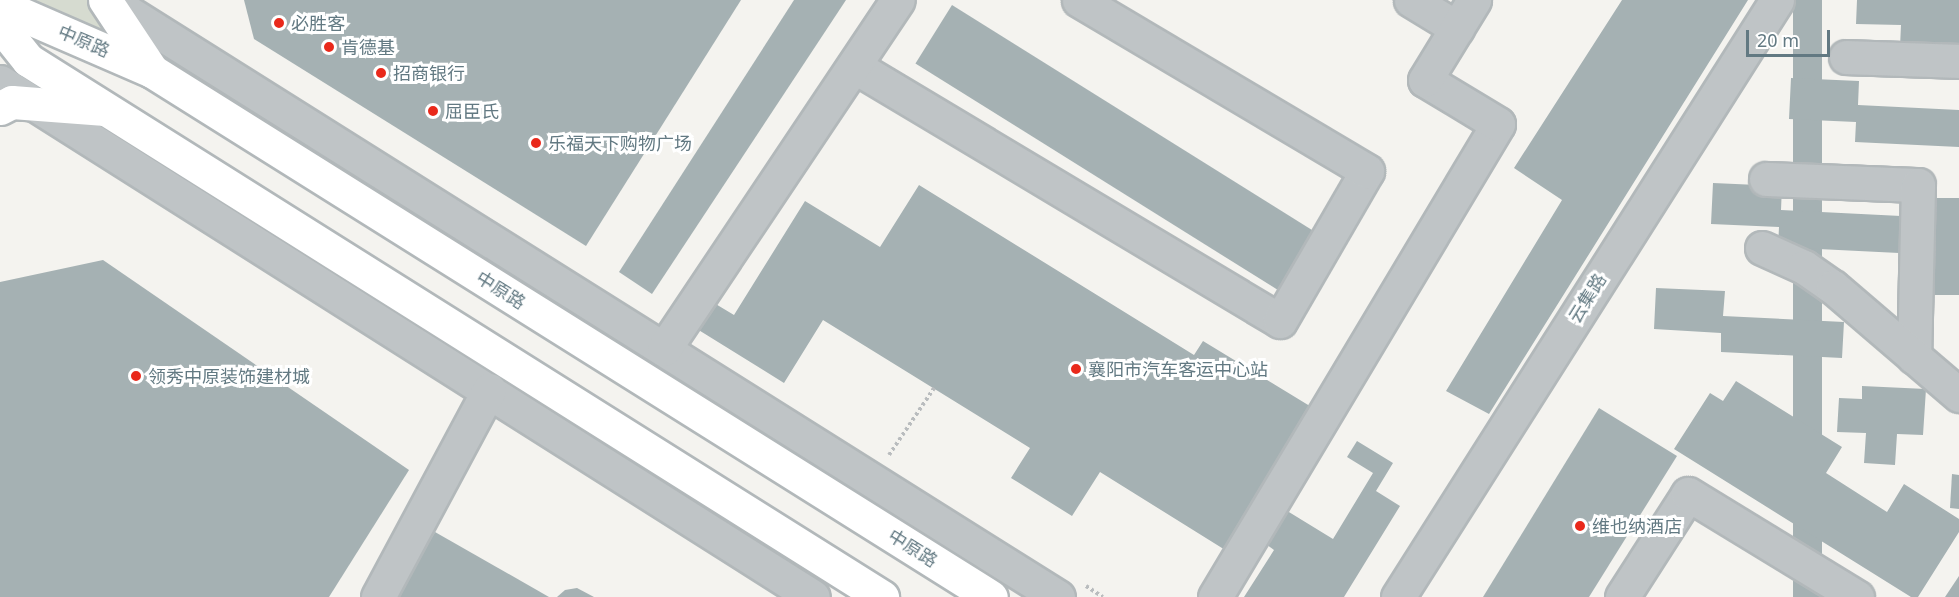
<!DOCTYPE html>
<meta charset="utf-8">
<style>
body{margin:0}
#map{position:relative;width:1959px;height:597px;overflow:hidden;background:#f4f3ef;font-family:"Noto Sans","Noto Sans SC",sans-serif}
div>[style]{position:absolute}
.green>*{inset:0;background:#d6dbd0}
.building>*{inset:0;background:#a5b1b3;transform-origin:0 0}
.path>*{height:4px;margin-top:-2px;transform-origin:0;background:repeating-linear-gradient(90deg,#b9bcbe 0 3px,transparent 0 6px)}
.roads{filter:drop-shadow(2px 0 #b2b8ba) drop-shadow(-2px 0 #b2b8ba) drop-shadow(0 2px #b2b8ba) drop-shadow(0 -2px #b2b8ba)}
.minor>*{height:33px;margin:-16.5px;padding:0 16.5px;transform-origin:16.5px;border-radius:16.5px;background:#bfc4c6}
.major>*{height:33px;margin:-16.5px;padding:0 16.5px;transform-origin:16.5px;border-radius:16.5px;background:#fff}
.dots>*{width:16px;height:16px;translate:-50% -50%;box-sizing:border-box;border:3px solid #fff;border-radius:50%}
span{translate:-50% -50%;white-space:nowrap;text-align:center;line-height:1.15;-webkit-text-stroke:6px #fff;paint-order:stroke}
.poi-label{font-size:18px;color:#627982}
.left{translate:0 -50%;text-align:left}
.street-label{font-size:18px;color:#627982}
.scale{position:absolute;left:1746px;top:30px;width:84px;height:27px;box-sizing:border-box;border:3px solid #627982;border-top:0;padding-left:8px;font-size:18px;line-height:21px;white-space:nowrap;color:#627982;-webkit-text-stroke:4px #fff;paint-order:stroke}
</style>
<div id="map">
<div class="green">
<i style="clip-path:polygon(0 0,105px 0,152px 71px)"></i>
</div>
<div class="building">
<i style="clip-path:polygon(244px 0,741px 0,586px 246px,254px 39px)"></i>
<i style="clip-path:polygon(794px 0,846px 0,652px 294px,619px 272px)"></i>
<i style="clip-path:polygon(1622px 0,1748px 0,1489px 414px,1446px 391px,1562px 200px,1514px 168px)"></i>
<i style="left:1793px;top:0;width:29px;height:702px"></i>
<i style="clip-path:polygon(1857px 0,1959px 0,1959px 50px,1900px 47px,1901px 25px,1856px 24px)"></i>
<i style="left:952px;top:5px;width:441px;height:69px;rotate:32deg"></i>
<i style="clip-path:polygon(1791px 78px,1859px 81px,1858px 105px,1959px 110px,1959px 147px,1855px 142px,1856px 122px,1789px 119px)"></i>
<i style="clip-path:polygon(1713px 183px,1782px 186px,1781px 210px,1901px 216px,1899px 253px,1778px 247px,1779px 227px,1711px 224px)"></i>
<i style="clip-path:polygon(919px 185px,1194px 355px,1203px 341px,1318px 411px,1230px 553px,1100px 472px,1072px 516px,1011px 478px,1030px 448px,823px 320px,784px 383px,697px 329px,714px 303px,734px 315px,805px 201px,880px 247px)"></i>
<i style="left:1933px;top:198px;width:26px;height:97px"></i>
<i style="clip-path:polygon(103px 260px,409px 470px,329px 597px,0 597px,0 282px)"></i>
<i style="clip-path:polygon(1656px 288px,1725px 291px,1723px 316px,1844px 322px,1842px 358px,1721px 352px,1721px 333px,1654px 329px)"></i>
<i style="clip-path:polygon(1736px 381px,1842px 447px,1826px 473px,1887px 512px,1904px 484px,1959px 519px,1959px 532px,1918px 597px,1911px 597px,1674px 449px,1710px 393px,1723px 401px)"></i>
<i style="clip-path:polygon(1862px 386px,1926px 389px,1923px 435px,1897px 434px,1895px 465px,1864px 463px,1866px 433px,1837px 432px,1839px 398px,1862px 399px)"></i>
<i style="clip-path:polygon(1599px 408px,1677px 456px,1589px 597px,1483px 597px)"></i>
<i style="clip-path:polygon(1357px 441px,1393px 463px,1376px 491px,1400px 506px,1344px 597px,1244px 597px,1274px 550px,1263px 542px,1284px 509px,1333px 539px,1373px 473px,1347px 457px)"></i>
<i style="clip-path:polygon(1952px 474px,1959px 475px,1959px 509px,1950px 508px)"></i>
<i style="clip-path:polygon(435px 532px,549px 597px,397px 597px)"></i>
<i style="clip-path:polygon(1959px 576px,1959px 597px,1945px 597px)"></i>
<i style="clip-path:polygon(577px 588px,594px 597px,557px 597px,565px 590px)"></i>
</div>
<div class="path">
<i style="left:889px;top:455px;width:81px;rotate:-56.1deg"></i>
<i style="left:1086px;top:586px;width:20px;rotate:33deg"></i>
</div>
<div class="roads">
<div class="minor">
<i style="left:108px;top:0;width:1122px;rotate:32.15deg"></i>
<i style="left:1411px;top:0;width:54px;rotate:31.3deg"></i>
<i style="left:1846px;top:57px;width:113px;rotate:2deg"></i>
<i style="left:854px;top:66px;width:496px;rotate:30.9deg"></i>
<i style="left:1280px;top:321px;width:173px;rotate:-59.9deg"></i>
<i style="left:1367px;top:171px;width:335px;rotate:-149.3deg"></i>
<i style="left:0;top:82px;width:962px;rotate:32.35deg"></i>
<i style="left:1766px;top:179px;width:152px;rotate:2.3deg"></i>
<i style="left:1918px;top:185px;width:172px;rotate:91.3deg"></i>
<i style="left:1762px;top:248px;width:46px;rotate:24.3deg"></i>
<i style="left:1804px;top:267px;width:35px;rotate:35deg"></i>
<i style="left:1833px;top:287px;width:166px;rotate:40.6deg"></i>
<i style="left:664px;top:349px;width:420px;rotate:-56.2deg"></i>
<i style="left:378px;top:597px;width:235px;rotate:-61.8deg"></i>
<i style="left:1215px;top:597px;width:551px;rotate:-59.11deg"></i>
<i style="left:1498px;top:124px;width:85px;rotate:-148.9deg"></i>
<i style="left:1425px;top:80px;width:94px;rotate:-58.5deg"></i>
<i style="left:1398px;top:597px;width:707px;rotate:-57.59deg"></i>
<i style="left:1622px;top:597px;width:122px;rotate:-57.3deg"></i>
<i style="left:1688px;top:494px;width:198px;rotate:31.4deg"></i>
</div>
<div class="major">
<i style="left:105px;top:0;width:85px;rotate:56.5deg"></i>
<i style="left:0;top:5px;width:166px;rotate:23.5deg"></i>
<i style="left:152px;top:71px;width:990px;rotate:32.09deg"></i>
<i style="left:0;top:25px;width:45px;rotate:51.3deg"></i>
<i style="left:28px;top:60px;width:1009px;rotate:32.16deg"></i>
<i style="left:0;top:108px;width:13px;rotate:-27deg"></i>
<i style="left:12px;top:102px;width:90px;rotate:4.4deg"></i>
</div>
</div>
<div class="dots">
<i style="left:279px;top:23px;background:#e9291b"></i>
<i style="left:329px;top:47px;background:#e9291b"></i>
<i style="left:381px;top:73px;background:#e9291b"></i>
<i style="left:433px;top:111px;background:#e9291b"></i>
<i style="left:536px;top:143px;background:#e9291b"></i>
<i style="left:1076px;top:369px;background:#e9291b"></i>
<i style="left:136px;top:376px;background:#e9291b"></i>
<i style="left:1580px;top:526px;background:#e9291b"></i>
</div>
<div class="poi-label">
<span class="left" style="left:291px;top:23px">必胜客</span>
<span class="left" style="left:341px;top:47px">肯德基</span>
<span class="left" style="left:393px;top:73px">招商银行</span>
<span class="left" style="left:445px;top:111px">屈臣氏</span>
<span class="left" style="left:548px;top:143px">乐福天下购物广场</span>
<span class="left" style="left:1088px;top:369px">襄阳市汽车客运中心站</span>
<span class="left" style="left:148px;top:376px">领秀中原装饰建材城</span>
<span class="left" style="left:1592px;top:526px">维也纳酒店</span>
</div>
<div class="street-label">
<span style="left:84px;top:41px;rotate:23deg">中原路</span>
<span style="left:501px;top:290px;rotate:32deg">中原路</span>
<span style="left:1587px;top:298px;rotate:-58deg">云集路</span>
<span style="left:913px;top:548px;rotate:32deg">中原路</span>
</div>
<div class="scale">20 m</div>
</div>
